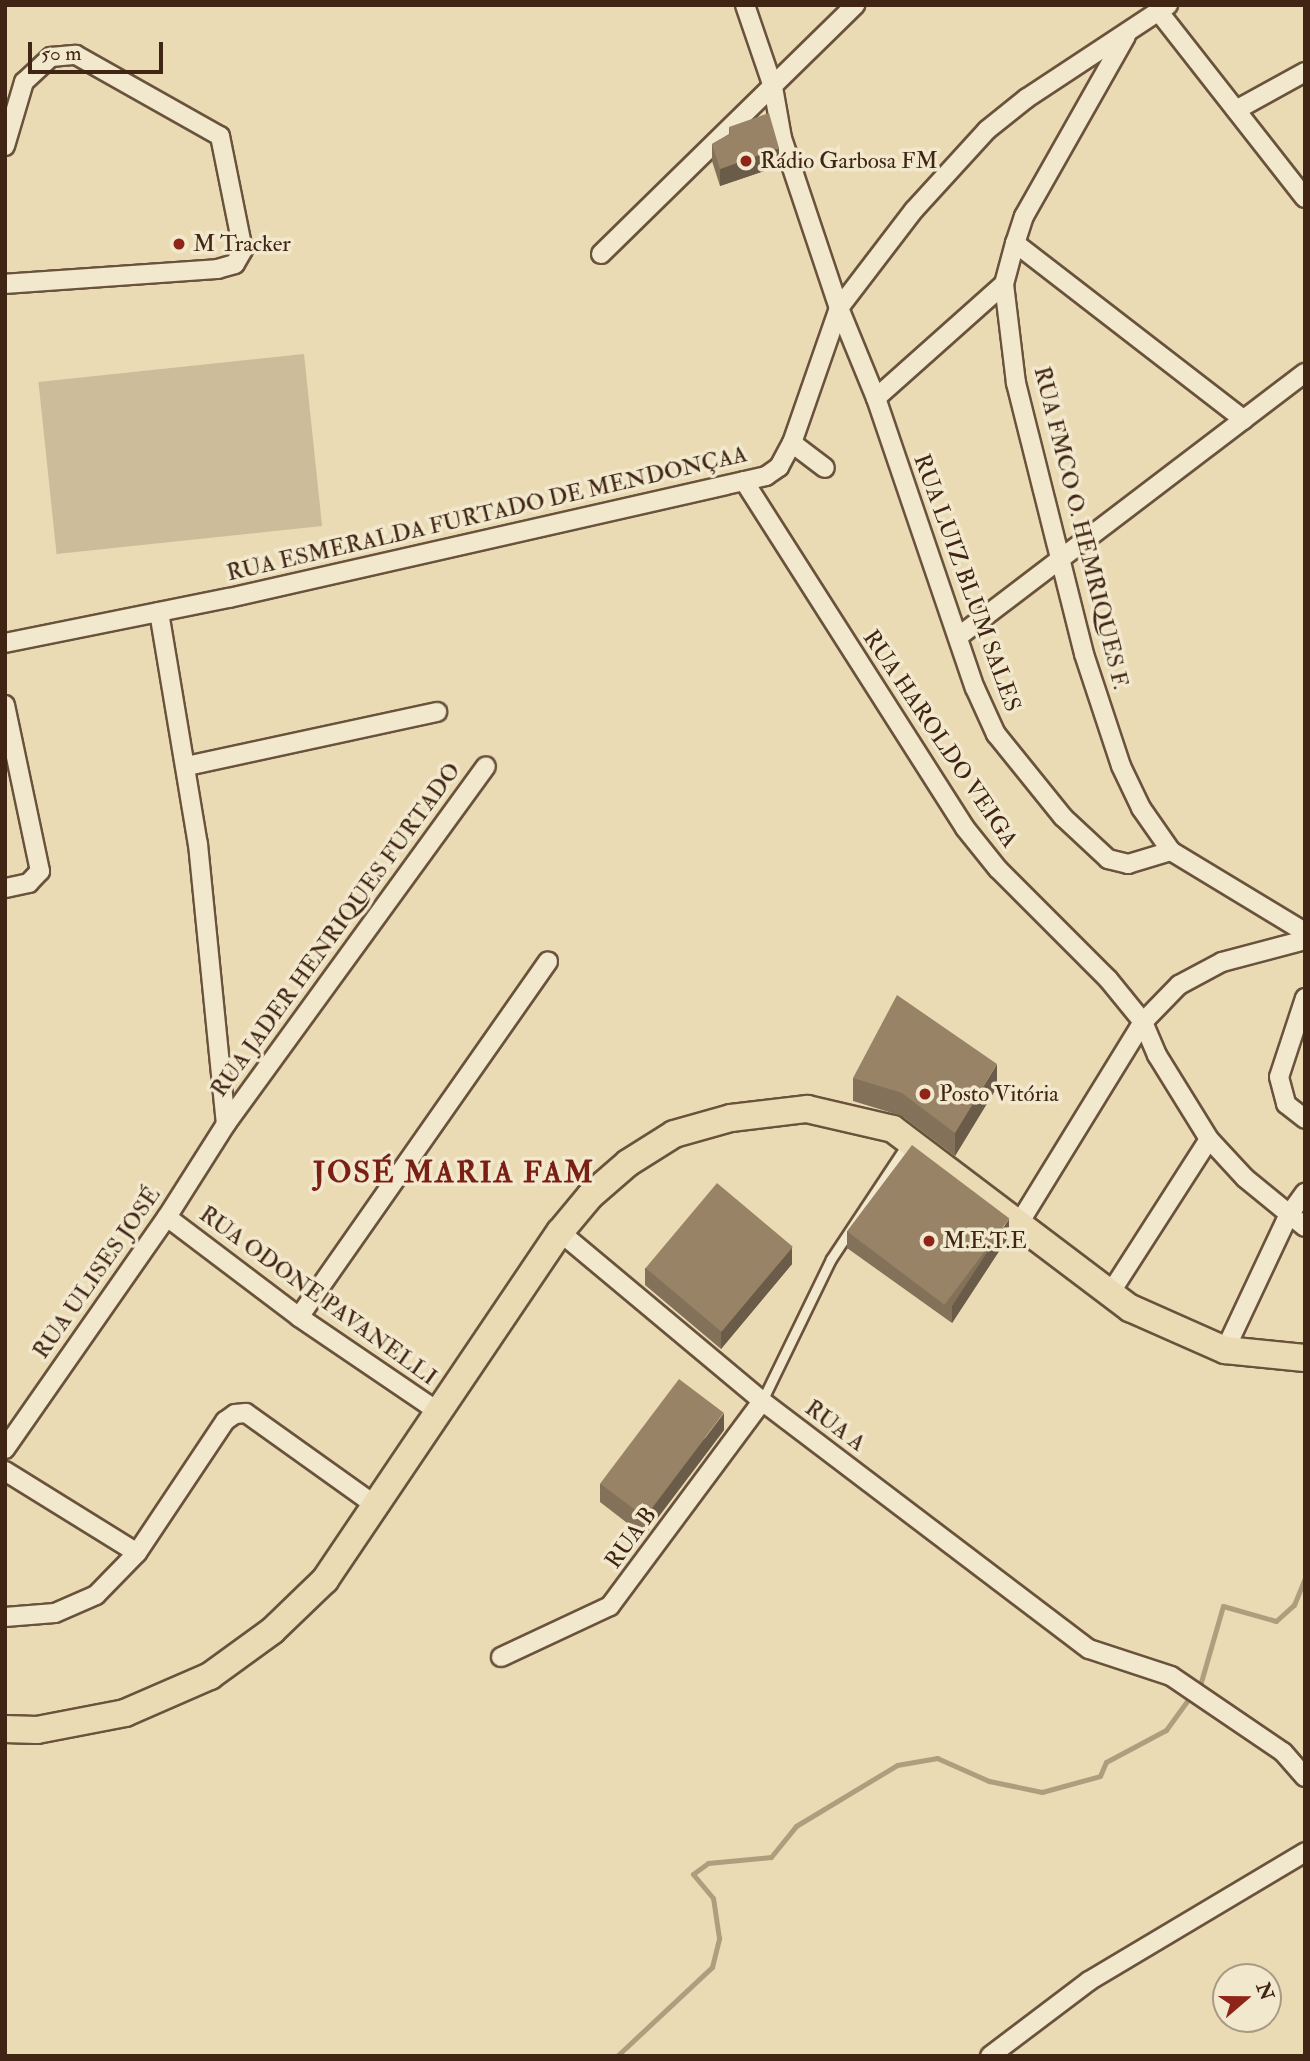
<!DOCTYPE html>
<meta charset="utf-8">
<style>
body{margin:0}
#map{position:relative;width:1310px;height:2061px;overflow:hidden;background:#eadbb4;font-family:"IM FELL Double Pica",serif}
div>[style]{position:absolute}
.green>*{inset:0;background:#cdbc99;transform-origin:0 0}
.stream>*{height:5px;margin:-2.5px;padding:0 2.5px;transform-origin:2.5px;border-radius:2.5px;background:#b09d7e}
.roads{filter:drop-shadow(2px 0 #6a523c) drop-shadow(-2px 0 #6a523c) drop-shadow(0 2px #6a523c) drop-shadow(0 -2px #6a523c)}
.lane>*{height:9px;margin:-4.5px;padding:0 4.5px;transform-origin:4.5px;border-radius:4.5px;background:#f1e8ce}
.street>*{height:18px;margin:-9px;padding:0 9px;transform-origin:9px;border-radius:9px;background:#f1e8ce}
.primary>*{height:26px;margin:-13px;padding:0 13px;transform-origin:13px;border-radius:13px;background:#eadbb4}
.wall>*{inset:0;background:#837159}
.shaded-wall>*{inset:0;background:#6a5c48}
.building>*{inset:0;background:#988367;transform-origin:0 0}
.dots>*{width:19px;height:19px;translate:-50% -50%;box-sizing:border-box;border:4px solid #f1e8ce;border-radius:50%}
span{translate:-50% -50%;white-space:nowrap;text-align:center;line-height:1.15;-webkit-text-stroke:7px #f1e8ce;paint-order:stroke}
.poi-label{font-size:23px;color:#402414}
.left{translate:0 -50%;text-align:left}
.street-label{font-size:23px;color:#402414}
.district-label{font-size:30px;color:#7a1f14;font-weight:700;letter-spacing:2px}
.frame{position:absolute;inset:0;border:7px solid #402414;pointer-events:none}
.north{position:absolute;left:1212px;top:1963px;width:70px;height:70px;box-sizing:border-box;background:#f1e8ce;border:2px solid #aa9a84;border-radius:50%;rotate:70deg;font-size:19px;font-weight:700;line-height:28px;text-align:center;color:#402414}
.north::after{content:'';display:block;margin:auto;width:24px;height:32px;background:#8f2418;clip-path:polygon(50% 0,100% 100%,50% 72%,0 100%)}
.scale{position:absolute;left:28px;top:42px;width:135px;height:32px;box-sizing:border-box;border:4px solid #402414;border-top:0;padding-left:9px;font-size:21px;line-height:24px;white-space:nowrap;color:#402414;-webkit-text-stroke:5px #f1e8ce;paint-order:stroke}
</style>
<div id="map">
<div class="green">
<i style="left:304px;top:354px;width:173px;height:267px;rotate:84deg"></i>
</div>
<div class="stream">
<i style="left:617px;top:2056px;width:130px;rotate:-43.1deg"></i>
<i style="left:712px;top:1967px;width:30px;rotate:-76deg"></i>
<i style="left:719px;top:1938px;width:40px;rotate:-98.5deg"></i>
<i style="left:713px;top:1898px;width:31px;rotate:-130deg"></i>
<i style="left:693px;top:1874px;width:19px;rotate:-36deg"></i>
<i style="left:708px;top:1863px;width:63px;rotate:-5.4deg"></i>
<i style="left:771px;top:1857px;width:40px;rotate:-51deg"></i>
<i style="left:796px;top:1826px;width:118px;rotate:-31.1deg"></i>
<i style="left:897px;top:1765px;width:41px;rotate:-9.9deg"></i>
<i style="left:937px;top:1758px;width:57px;rotate:23.9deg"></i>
<i style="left:989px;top:1781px;width:54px;rotate:11.7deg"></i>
<i style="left:1042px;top:1792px;width:60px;rotate:-15.4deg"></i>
<i style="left:1100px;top:1776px;width:15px;rotate:-67deg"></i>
<i style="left:1106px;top:1762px;width:68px;rotate:-28.1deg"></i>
<i style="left:1166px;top:1730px;width:59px;rotate:-53.9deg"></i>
<i style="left:1201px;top:1682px;width:79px;rotate:-73.9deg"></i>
<i style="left:1223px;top:1606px;width:55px;rotate:15.8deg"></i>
<i style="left:1276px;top:1621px;width:24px;rotate:-42deg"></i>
<i style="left:1294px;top:1605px;width:29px;rotate:-68deg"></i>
</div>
<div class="roads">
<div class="lane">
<i style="left:762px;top:1401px;width:158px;rotate:-64.1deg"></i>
<i style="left:831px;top:1259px;width:138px;rotate:-56.5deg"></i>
</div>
<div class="street">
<i style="left:745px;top:5px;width:87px;rotate:71.1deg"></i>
<i style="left:773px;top:87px;width:52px;rotate:80deg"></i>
<i style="left:782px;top:138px;width:179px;rotate:71.5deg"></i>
<i style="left:839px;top:308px;width:97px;rotate:67.7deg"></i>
<i style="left:876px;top:398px;width:306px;rotate:71.2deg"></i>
<i style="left:975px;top:688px;width:51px;rotate:65.5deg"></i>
<i style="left:996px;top:734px;width:107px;rotate:51.1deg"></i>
<i style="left:1063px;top:817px;width:62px;rotate:43deg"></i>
<i style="left:1108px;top:859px;width:21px;rotate:14deg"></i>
<i style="left:1128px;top:864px;width:45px;rotate:-16.8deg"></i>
<i style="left:1159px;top:12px;width:236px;rotate:51.9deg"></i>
<i style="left:1126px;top:36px;width:207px;rotate:119.5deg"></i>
<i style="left:1024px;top:216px;width:28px;rotate:108deg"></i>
<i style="left:1015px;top:243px;width:42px;rotate:105deg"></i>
<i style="left:1004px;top:284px;width:100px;rotate:83.1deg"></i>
<i style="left:1016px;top:383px;width:279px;rotate:75.9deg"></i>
<i style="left:1084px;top:654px;width:118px;rotate:71.7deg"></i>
<i style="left:1121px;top:766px;width:47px;rotate:64.5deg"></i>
<i style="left:1141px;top:808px;width:52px;rotate:55.1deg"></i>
<i style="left:1171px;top:851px;width:157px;rotate:31.2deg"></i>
<i style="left:1236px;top:110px;width:79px;rotate:-28.8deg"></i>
<i style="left:5px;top:146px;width:67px;rotate:-73.5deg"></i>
<i style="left:24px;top:82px;width:37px;rotate:-43deg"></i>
<i style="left:51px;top:57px;width:25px;rotate:-5deg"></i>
<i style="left:76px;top:55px;width:165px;rotate:29.4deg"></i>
<i style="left:220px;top:136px;width:116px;rotate:78.6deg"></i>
<i style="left:243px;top:250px;width:16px;rotate:120deg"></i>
<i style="left:235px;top:264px;width:18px;rotate:164deg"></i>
<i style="left:218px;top:269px;width:214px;rotate:176deg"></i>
<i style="left:1015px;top:243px;width:289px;rotate:37.7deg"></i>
<i style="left:601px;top:254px;width:356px;rotate:-44.4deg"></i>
<i style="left:876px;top:398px;width:171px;rotate:-41.7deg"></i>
<i style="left:792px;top:443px;width:41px;rotate:37.1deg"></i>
<i style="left:744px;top:481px;width:411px;rotate:57.5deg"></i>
<i style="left:965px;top:828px;width:53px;rotate:51.2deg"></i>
<i style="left:998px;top:869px;width:156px;rotate:45deg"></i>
<i style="left:1108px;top:979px;width:55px;rotate:50.9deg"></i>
<i style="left:1143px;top:1022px;width:36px;rotate:67deg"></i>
<i style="left:1157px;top:1055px;width:99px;rotate:58.2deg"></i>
<i style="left:1209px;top:1139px;width:53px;rotate:47.3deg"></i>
<i style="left:1245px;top:1178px;width:77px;rotate:39.2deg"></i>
<i style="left:159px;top:612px;width:235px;rotate:80.5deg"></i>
<i style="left:198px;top:844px;width:281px;rotate:84.3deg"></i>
<i style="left:958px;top:637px;width:436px;rotate:-37.3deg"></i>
<i style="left:5px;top:643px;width:228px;rotate:-11.4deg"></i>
<i style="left:229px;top:598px;width:551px;rotate:-12.8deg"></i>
<i style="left:766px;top:476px;width:16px;rotate:-35deg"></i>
<i style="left:779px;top:467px;width:27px;rotate:-62deg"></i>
<i style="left:792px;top:443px;width:143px;rotate:-70.8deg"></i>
<i style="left:839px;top:308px;width:123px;rotate:-52.6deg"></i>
<i style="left:914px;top:210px;width:108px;rotate:-47.6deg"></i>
<i style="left:987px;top:130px;width:51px;rotate:-38.7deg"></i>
<i style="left:1027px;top:98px;width:169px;rotate:-33.4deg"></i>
<i style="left:5px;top:705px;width:170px;rotate:78.1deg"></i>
<i style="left:40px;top:871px;width:16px;rotate:133deg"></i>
<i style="left:29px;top:883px;width:25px;rotate:168deg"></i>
<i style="left:187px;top:766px;width:256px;rotate:-12.2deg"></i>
<i style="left:1305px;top:998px;width:83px;rotate:108.2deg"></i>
<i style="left:1279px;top:1077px;width:28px;rotate:75deg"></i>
<i style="left:1286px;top:1104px;width:24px;rotate:38deg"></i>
<i style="left:167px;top:1217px;width:166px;rotate:37.1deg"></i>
<i style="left:299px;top:1317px;width:171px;rotate:34.2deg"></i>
<i style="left:1018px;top:1225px;width:238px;rotate:-58.4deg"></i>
<i style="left:1143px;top:1022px;width:52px;rotate:-45.8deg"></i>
<i style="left:1179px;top:985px;width:49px;rotate:-28.1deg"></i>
<i style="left:1222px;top:962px;width:86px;rotate:-14.8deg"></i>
<i style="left:560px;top:1232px;width:263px;rotate:39.9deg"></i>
<i style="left:762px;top:1401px;width:410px;rotate:37.2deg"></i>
<i style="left:1089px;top:1649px;width:86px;rotate:18.2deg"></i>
<i style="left:1171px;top:1676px;width:135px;rotate:34.2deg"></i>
<i style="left:1283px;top:1752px;width:33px;rotate:49deg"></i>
<i style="left:1109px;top:1295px;width:185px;rotate:-57.3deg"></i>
<i style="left:299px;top:1317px;width:434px;rotate:-55deg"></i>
<i style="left:1225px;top:1350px;width:148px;rotate:-64.8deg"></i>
<i style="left:1288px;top:1216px;width:29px;rotate:-54deg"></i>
<i style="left:5px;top:1449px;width:283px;rotate:-55.1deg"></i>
<i style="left:167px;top:1217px;width:110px;rotate:-57.6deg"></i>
<i style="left:226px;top:1124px;width:442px;rotate:-54deg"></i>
<i style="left:5px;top:1471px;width:155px;rotate:31.8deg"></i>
<i style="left:5px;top:1617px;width:50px;rotate:-4.6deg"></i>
<i style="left:55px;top:1613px;width:45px;rotate:-23.7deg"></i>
<i style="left:96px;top:1595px;width:59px;rotate:-45.7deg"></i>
<i style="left:137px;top:1553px;width:159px;rotate:-56.3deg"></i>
<i style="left:225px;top:1421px;width:12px;rotate:-35deg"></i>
<i style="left:235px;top:1414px;width:11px;rotate:-5deg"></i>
<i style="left:246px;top:1413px;width:162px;rotate:35.5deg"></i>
<i style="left:501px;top:1657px;width:120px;rotate:-25.1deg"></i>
<i style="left:610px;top:1606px;width:255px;rotate:-53.4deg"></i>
<i style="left:990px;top:2056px;width:124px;rotate:-37.1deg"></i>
<i style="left:1089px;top:1981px;width:252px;rotate:-30.8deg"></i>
</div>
<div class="primary">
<i style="left:5px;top:1729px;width:32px;rotate:2deg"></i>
<i style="left:37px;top:1730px;width:90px;rotate:-10.9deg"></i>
<i style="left:125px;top:1713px;width:93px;rotate:-23.5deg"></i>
<i style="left:210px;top:1676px;width:77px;rotate:-36deg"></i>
<i style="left:272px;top:1631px;width:74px;rotate:-43.9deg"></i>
<i style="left:325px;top:1580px;width:420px;rotate:-56deg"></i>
<i style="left:560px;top:1232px;width:47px;rotate:-50.2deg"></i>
<i style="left:590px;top:1196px;width:50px;rotate:-41deg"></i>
<i style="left:628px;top:1163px;width:54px;rotate:-32.2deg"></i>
<i style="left:674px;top:1134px;width:59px;rotate:-15.7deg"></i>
<i style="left:731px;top:1118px;width:77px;rotate:-6.8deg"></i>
<i style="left:807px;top:1109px;width:88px;rotate:13.1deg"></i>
<i style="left:893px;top:1129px;width:297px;rotate:37.1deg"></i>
<i style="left:1130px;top:1308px;width:104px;rotate:23.9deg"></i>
<i style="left:1225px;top:1350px;width:80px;rotate:5.7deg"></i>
</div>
</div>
<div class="wall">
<i style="clip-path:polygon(729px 127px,779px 166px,720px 186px,712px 161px,712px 144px,729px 134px)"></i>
<i style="clip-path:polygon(853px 1078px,997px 1087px,955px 1156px,902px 1116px,853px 1101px)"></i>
<i style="clip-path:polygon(847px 1231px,1009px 1236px,952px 1323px,847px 1248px)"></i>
<i style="clip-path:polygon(792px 1264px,721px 1349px,645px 1285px,645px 1268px)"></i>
<i style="clip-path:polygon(724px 1430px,644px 1536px,600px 1502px,600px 1484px)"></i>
</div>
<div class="shaded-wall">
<i style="clip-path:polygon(779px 148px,779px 166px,720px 186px,720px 169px)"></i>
<i style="clip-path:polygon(997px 1064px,997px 1087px,955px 1156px,955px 1133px)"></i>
<i style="clip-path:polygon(1009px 1219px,1009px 1236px,952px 1323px,952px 1306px)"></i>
<i style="clip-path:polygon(792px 1247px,792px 1264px,721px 1349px,721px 1332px)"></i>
<i style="clip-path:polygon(724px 1413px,724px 1430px,644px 1536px,644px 1519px)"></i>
</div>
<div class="building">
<i style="clip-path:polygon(769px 113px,779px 148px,720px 169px,712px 144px,730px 134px,729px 127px)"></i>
<i style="clip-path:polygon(897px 995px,997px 1064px,955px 1133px,902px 1093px,853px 1078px)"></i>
<i style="left:912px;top:1145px;width:122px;height:108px;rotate:37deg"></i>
<i style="left:717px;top:1183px;width:99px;height:111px;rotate:40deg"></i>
<i style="left:679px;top:1379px;width:56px;height:131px;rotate:37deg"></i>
</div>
<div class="dots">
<i style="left:746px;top:161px;background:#8f2418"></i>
<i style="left:179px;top:244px;background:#8f2418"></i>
<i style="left:925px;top:1094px;background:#8f2418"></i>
<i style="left:929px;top:1241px;background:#8f2418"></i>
</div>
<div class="poi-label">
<span class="left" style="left:760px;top:161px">Rádio Garbosa FM</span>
<span class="left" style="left:193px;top:244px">M Tracker</span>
<span class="left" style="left:939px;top:1094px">Posto Vitória</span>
<span class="left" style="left:943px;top:1241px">M.E.T.E</span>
</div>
<div class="street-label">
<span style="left:487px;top:514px;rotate:-13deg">RUA ESMERALDA FURTADO DE MENDONÇAA</span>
<span style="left:1081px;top:528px;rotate:76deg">RUA FMCO O. HEMRIQUES F.</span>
<span style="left:967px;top:583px;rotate:70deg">RUA LUIZ BLUM SALES</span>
<span style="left:940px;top:739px;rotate:56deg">RUA HAROLDO VEIGA</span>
<span style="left:336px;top:930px;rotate:-54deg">RUA JADER HENRIQUES FURTADO</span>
<span style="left:97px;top:1273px;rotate:-55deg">RUA ULISES JOSÉ</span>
<span style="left:318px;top:1296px;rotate:36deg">RUA ODONE PAVANELLI</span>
<span style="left:835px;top:1426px;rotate:37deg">RUA A</span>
<span style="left:631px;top:1538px;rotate:-54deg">RUA B</span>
</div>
<div class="district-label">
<span style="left:454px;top:1173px">JOSÉ MARIA FAM</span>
</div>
<div class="frame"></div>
<div class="north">N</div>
<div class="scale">50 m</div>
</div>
